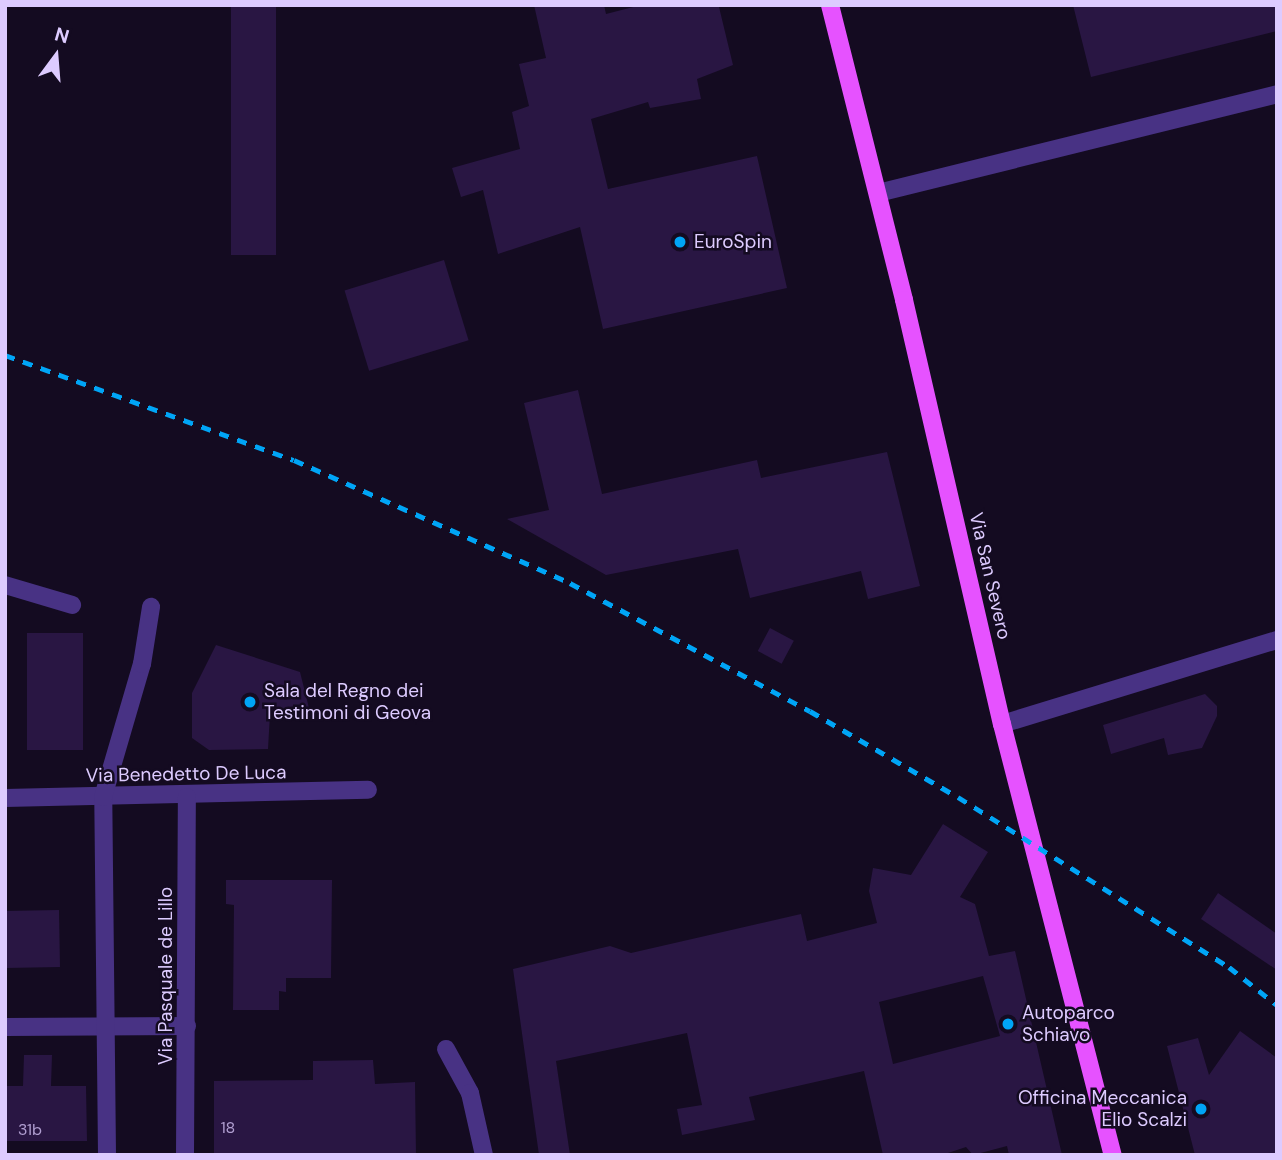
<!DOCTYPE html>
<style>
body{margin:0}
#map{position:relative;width:1282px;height:1160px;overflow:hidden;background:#140b21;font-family:"DM Sans",sans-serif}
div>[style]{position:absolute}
.building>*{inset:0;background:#291643;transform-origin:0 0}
.minor>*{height:18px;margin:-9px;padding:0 9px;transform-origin:9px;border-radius:9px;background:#483284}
.major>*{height:18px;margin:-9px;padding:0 9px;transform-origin:9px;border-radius:9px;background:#e652ff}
.rail>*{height:5px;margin-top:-2.5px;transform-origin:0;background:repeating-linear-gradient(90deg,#00a5f6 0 10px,transparent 0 19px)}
.dots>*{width:19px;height:19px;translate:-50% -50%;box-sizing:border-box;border:4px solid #140b21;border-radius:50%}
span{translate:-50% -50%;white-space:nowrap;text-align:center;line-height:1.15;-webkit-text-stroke:5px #140b21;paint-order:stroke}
.number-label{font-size:16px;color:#b09ed0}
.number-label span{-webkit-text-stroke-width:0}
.poi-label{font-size:19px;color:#ddcbff}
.left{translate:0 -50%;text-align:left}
.right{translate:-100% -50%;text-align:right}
.street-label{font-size:19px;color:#ddcbff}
.frame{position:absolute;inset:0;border:7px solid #ddcbff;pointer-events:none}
.north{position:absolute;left:21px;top:21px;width:70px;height:70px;-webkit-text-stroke:5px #140b21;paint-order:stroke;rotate:16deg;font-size:19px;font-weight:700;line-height:28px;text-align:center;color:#ddcbff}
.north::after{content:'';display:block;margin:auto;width:24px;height:32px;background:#ddcbff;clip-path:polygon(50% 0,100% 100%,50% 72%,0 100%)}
</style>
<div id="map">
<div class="building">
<i style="left:231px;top:5px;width:45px;height:250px"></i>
<i style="clip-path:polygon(534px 5px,604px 5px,606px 14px,641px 5px,719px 7px,733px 65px,697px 79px,701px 99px,650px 108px,648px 102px,591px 119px,608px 189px,757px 156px,787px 288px,603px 329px,580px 227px,498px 254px,483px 190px,461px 197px,452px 168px,520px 149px,512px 112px,529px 106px,519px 64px,546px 58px)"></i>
<i style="clip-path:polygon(1073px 5px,1277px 5px,1277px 31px,1091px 77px)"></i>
<i style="left:444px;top:260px;width:84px;height:104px;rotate:73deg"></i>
<i style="clip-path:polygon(578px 390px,602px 494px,757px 460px,761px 478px,887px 452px,920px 586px,868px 599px,861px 571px,750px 598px,738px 549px,606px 575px,507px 519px,549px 510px,524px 403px)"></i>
<i style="left:770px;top:628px;width:27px;height:26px;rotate:28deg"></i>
<i style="left:27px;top:633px;width:56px;height:117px"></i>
<i style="clip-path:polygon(216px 645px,300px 672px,312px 720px,270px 714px,268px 749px,209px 750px,192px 738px,192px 693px)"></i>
<i style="clip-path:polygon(1205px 694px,1217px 706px,1217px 716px,1202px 748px,1168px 755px,1164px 738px,1111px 754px,1103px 725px)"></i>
<i style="clip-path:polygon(evenodd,943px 824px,988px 852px,960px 897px,975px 904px,989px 956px,1015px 951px,1062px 1155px,1009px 1155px,1007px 1146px,973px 1155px,966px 1147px,942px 1155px,883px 1155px,864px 1071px,749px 1097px,755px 1120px,682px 1135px,677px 1109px,702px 1105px,687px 1033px,556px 1061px,570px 1155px,539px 1155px,513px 969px,610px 946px,631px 953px,801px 914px,807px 941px,877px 923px,869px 891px,873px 868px,911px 875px,943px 824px,983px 976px,1000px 1036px,893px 1064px,879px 1002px,983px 976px)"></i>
<i style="clip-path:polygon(226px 880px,332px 880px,331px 978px,286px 978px,286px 992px,279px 991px,279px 1010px,233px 1010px,234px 905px,226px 904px)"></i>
<i style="clip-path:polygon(1218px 893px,1277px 934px,1277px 970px,1201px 919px)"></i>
<i style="left:59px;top:910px;width:57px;height:54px;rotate:89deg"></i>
<i style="clip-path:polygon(1240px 1031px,1277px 1058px,1277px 1155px,1195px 1155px,1167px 1046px,1198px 1038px,1209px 1075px)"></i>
<i style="clip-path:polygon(24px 1055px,52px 1055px,51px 1086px,86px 1086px,87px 1141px,5px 1141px,5px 1086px,23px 1086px)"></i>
<i style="clip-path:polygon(373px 1060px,375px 1084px,415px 1082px,416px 1155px,214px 1155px,214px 1081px,313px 1080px,313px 1061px)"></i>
</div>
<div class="minor">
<i style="left:878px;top:193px;width:411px;rotate:-13.9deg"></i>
<i style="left:5px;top:585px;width:70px;rotate:16.6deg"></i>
<i style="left:1002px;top:724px;width:288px;rotate:-17deg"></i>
<i style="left:5px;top:798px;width:363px;rotate:-1.3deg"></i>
<i style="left:5px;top:1027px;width:182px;rotate:-0.3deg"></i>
<i style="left:446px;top:1049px;width:50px;rotate:61.4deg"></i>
<i style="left:470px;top:1093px;width:64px;rotate:77.3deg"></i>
<i style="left:107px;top:1155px;width:358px;rotate:-90.6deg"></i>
<i style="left:103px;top:797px;width:139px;rotate:-73.7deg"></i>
<i style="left:142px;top:664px;width:58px;rotate:-81deg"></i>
<i style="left:185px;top:1155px;width:358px;rotate:-89.7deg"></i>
</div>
<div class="major">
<i style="left:830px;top:5px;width:304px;rotate:75.9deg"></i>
<i style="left:904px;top:300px;width:435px;rotate:77deg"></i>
<i style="left:1002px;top:724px;width:445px;rotate:75.6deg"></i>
</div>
<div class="rail">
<i style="left:5px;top:355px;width:307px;rotate:20deg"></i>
<i style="left:294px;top:460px;width:302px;rotate:24deg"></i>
<i style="left:570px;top:583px;width:272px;rotate:28.1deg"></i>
<i style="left:810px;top:711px;width:171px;rotate:30.2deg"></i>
<i style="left:958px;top:797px;width:320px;rotate:32.1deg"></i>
<i style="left:1229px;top:967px;width:61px;rotate:38.4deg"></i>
</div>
<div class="dots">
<i style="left:680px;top:242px;background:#00a5f6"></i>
<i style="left:250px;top:702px;background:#00a5f6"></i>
<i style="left:1008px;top:1024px;background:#00a5f6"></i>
<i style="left:1201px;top:1109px;background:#00a5f6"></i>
</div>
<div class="number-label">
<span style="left:228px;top:1128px">18</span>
<span style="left:30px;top:1130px">31b</span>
</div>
<div class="poi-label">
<span class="left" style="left:694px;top:242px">EuroSpin</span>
<span class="left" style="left:264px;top:702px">Sala del Regno dei<br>Testimoni di Geova</span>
<span class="left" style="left:1022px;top:1024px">Autoparco<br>Schiavo</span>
<span class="right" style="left:1187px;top:1109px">Officina Meccanica<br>Elio Scalzi</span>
</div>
<div class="street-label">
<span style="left:990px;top:576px;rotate:77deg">Via San Severo</span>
<span style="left:186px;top:774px;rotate:-1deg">Via Benedetto De Luca</span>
<span style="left:166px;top:976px;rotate:-90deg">Via Pasquale de Lillo</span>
</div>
<div class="frame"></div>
<div class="north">N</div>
</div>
